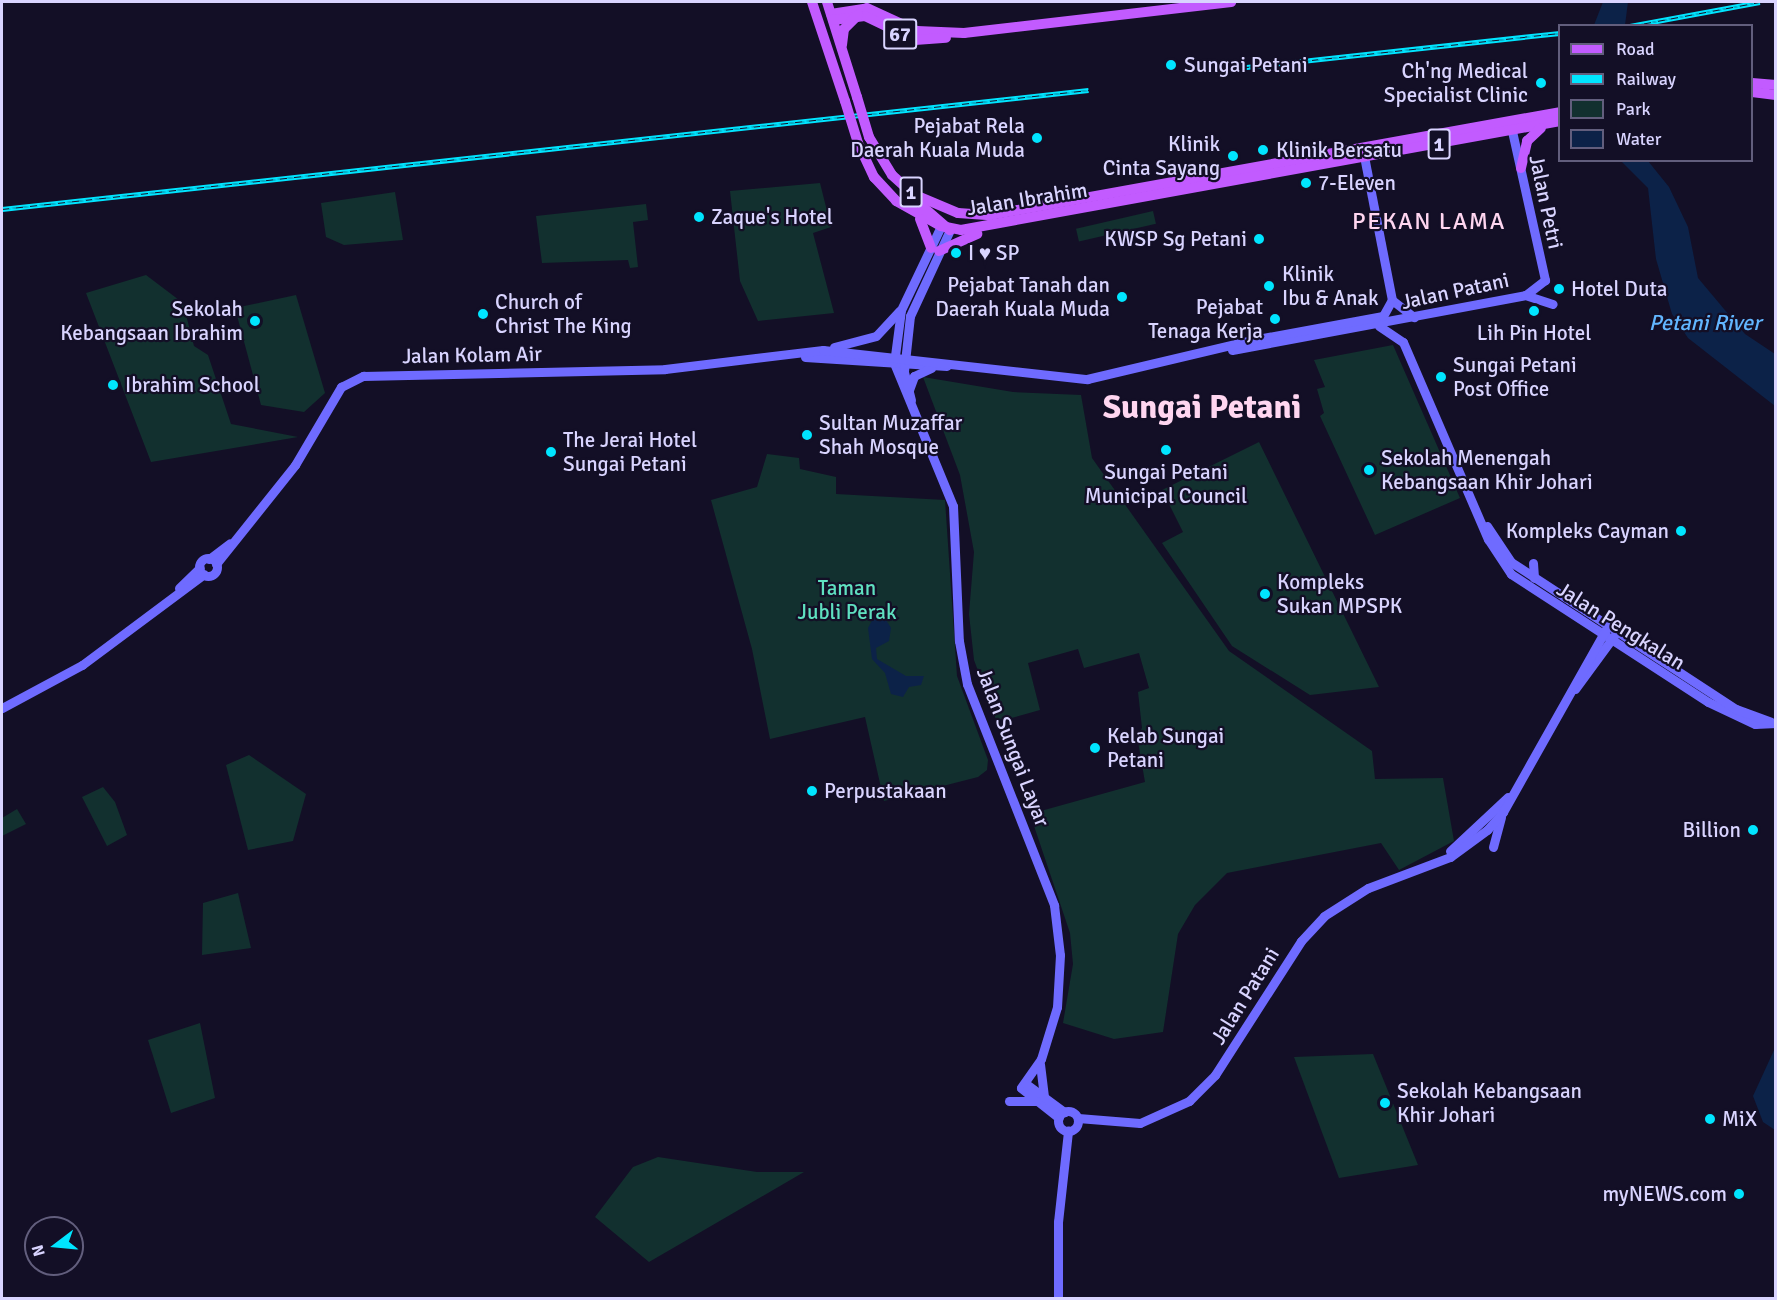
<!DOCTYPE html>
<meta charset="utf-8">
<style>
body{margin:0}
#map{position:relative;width:1777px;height:1300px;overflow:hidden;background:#130f26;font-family:Signika,sans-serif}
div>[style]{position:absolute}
.green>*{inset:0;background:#12302f;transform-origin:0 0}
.water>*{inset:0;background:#0c2248}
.secondary>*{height:9px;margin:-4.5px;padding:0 4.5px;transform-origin:4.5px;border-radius:4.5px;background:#6f6bff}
.secondary>.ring{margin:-4.5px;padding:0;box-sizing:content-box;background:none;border:9px solid #6f6bff;border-radius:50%}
.primary>*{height:10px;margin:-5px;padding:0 5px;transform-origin:5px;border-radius:5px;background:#c25bff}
.rail>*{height:4.5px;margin-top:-2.25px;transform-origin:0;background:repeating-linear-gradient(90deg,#130f26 0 7px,#00e5ff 0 14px);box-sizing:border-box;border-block:2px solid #00e5ff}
.primary-bridge>*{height:10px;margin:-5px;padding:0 5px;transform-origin:5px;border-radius:5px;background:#c25bff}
.dots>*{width:16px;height:16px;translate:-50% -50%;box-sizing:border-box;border:3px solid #130f26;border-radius:50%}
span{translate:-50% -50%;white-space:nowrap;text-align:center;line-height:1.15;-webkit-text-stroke:4.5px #130f26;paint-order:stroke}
.shield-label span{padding:2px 4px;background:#130f26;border:2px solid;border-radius:4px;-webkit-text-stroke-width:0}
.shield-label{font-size:20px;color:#d9d4ff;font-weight:700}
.poi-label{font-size:21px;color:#d9d4ff}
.left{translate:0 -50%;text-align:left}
.right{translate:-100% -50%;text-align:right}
.street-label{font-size:21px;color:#d9d4ff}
.park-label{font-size:21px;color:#5fe0c0}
.water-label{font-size:22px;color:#62b6ff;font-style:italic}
.quarter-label{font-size:24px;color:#ffd6f0;letter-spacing:1.5px}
.town-label{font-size:33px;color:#ffd6f0;font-weight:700}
.frame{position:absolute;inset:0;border:3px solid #d9d4ff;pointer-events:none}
.legend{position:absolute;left:1558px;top:24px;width:195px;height:138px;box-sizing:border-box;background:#130f26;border:2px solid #625e7d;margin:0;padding:8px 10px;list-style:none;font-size:18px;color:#d9d4ff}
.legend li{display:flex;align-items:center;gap:12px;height:30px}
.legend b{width:30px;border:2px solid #625e7d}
.north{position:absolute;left:24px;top:1216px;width:60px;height:60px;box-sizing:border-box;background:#130f26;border:2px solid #625e7d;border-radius:50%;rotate:254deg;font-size:16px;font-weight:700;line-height:24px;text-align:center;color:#d9d4ff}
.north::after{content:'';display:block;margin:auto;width:21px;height:27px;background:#00e5ff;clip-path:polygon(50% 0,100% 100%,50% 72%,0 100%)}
</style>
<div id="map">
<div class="green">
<i style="clip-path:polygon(820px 183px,831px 227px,813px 233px,834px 313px,758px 321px,740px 281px,730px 191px)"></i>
<i style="clip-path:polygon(395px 192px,403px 240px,344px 245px,326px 237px,321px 203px)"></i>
<i style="clip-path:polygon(646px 204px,648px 220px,633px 222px,638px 267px,630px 268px,628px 260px,542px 263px,536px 216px)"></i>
<i style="left:1153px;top:211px;width:13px;height:79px;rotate:77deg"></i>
<i style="clip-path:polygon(146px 275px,183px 303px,194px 346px,208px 355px,231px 424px,298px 437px,151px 462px,86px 293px)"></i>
<i style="clip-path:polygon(296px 295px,325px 393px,304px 412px,261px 405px,235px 308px)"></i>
<i style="clip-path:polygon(1393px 345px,1460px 498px,1375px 535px,1320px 416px,1324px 413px,1317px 389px,1325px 387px,1314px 360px)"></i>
<i style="clip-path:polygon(923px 377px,1013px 392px,1081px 395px,1092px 458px,1229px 651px,1372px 751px,1375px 779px,1443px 778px,1454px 841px,1399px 870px,1381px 843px,1227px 873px,1195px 905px,1178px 934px,1163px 1032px,1114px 1039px,1063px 1023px,1073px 964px,1070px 933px,1030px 814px,1145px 782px,1137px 736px,1142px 728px,1138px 692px,1149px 688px,1139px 653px,1084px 668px,1078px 649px,1028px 663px,1040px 710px,997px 722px,974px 660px,969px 614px,974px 552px,960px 475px)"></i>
<i style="clip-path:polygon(1259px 442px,1379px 687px,1310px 695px,1232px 646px,1162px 543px,1183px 532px,1162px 490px)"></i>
<i style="clip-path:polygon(767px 454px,799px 458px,800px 469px,836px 477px,836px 494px,945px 500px,957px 676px,988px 760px,987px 770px,978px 777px,884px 801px,865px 717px,770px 739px,752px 649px,711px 500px,757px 487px)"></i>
<i style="clip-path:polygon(249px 755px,306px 794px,293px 841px,248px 850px,226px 765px)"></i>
<i style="clip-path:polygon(103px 787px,115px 802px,127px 835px,107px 846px,82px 797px)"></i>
<i style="clip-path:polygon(17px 809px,26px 824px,2px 836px,2px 818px)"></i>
<i style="clip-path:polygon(238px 893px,251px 948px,202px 955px,203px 903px)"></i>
<i style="clip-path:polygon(200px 1023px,215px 1098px,171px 1113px,148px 1040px)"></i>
<i style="clip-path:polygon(1373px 1054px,1418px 1165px,1339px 1178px,1294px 1057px)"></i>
<i style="clip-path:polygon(658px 1157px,757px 1172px,804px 1172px,649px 1262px,595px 1217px,633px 1167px)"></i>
</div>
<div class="water">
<i style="clip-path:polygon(1603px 2px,1628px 2px,1625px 25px,1594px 25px)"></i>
<i style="clip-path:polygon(1621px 161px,1648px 161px,1669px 187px,1688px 227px,1698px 278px,1745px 334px,1775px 354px,1775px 406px,1688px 338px,1672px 314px,1656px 259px,1648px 188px)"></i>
<i style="clip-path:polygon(875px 615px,883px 615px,891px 628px,889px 641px,876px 648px,877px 659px,906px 676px,924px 676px,921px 685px,909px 687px,903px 697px,891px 694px,885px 673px,872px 659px,868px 628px)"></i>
<i style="clip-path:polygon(1775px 1048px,1775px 1130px,1763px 1122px,1753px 1096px)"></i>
</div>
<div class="secondary">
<i style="left:1512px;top:131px;width:153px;rotate:77.5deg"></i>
<i style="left:1545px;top:280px;width:24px;rotate:142deg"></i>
<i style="left:1363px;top:151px;width:152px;rotate:79deg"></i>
<i style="left:1392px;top:300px;width:28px;rotate:38deg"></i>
<i style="left:941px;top:226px;width:93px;rotate:115.5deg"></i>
<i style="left:901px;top:310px;width:53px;rotate:97.5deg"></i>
<i style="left:894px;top:363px;width:155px;rotate:67.6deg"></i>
<i style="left:953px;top:506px;width:135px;rotate:87.5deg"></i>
<i style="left:959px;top:641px;width:44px;rotate:79.5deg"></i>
<i style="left:967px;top:684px;width:238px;rotate:68.5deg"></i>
<i style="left:1054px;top:905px;width:50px;rotate:83.2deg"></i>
<i style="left:1060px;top:955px;width:52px;rotate:93.3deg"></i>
<i style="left:1057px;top:1007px;width:54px;rotate:107.1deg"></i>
<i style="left:1041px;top:1059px;width:35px;rotate:125deg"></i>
<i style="left:1021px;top:1088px;width:48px;rotate:38.3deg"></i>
<i style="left:1379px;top:326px;width:29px;rotate:34deg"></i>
<i style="left:1403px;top:342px;width:215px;rotate:66.7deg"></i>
<i style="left:1488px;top:539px;width:42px;rotate:56.7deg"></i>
<i style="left:1511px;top:574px;width:235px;rotate:33deg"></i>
<i style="left:1708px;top:702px;width:52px;rotate:25.1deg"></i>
<i style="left:1755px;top:724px;width:21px;rotate:-3deg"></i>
<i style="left:834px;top:347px;width:43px;rotate:-14.7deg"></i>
<i style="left:876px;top:336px;width:35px;rotate:-47deg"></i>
<i style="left:1232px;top:350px;width:298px;rotate:-10.6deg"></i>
<i style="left:1525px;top:295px;width:29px;rotate:18deg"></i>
<i style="left:805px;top:357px;width:142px;rotate:3.6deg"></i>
<i style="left:909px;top:390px;width:15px;rotate:-70deg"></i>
<i style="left:914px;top:376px;width:19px;rotate:-25deg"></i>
<i style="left:911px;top:400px;width:30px;rotate:-104deg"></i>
<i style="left:904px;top:371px;width:55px;rotate:-83.8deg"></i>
<i style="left:910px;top:316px;width:95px;rotate:-65.1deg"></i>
<i style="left:1487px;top:526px;width:43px;rotate:56.3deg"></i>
<i style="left:1511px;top:562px;width:269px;rotate:33.2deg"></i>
<i style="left:1736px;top:709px;width:37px;rotate:20deg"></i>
<i class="ring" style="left:199px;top:558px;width:9px;height:9px"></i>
<i style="left:209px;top:559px;width:26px;rotate:-37deg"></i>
<i style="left:1533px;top:563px;width:15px;rotate:86deg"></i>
<i style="left:216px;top:564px;width:127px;rotate:-51.4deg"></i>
<i style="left:295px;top:465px;width:91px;rotate:-59.5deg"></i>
<i style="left:341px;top:387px;width:25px;rotate:-27deg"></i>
<i style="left:363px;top:376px;width:302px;rotate:-1.3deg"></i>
<i style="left:665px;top:369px;width:159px;rotate:-6.9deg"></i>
<i style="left:823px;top:350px;width:266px;rotate:6.3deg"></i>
<i style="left:1087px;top:379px;width:170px;rotate:-13.3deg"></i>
<i style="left:1252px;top:340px;width:133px;rotate:-10.4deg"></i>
<i style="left:1383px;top:316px;width:18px;rotate:-61deg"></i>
<i style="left:179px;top:588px;width:29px;rotate:-44deg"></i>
<i style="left:1575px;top:689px;width:66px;rotate:-53.7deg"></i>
<i style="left:2px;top:708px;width:91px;rotate:-28.3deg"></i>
<i style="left:82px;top:665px;width:152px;rotate:-36.7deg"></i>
<i style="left:1493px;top:847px;width:31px;rotate:-75deg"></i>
<i style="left:1450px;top:851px;width:79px;rotate:-43deg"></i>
<i style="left:1040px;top:1064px;width:33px;rotate:83deg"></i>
<i style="left:1025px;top:1083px;width:49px;rotate:36.6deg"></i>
<i style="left:1009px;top:1101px;width:27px"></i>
<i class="ring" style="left:1058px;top:1111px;width:11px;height:11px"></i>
<i style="left:1078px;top:1118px;width:62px;rotate:4.6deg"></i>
<i style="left:1140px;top:1123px;width:54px;rotate:-24.2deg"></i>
<i style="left:1189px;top:1101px;width:37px;rotate:-45deg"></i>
<i style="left:1215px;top:1075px;width:159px;rotate:-57.3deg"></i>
<i style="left:1301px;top:941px;width:34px;rotate:-47deg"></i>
<i style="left:1324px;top:916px;width:52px;rotate:-32.5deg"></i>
<i style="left:1368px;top:888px;width:88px;rotate:-20.7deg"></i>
<i style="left:1450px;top:857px;width:46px;rotate:-36.1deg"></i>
<i style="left:1487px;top:830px;width:24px;rotate:-48deg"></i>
<i style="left:1503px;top:812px;width:214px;rotate:-60.6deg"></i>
<i style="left:1058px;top:1298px;width:76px;rotate:-90deg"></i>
<i style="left:1058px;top:1222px;width:92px;rotate:-83.7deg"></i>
</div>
<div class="primary">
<i style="left:812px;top:2px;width:104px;rotate:71.6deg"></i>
<i style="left:827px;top:2px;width:100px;rotate:72.5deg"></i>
<i style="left:831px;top:14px;width:36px;rotate:-9deg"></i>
<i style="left:867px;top:8px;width:55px;rotate:24.7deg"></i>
<i style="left:917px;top:31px;width:47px;rotate:2.4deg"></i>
<i style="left:964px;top:33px;width:269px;rotate:-6.6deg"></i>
<i style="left:833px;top:20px;width:32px;rotate:-7deg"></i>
<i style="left:865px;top:16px;width:55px;rotate:25.6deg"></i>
<i style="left:915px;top:40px;width:31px;rotate:-4deg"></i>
<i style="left:842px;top:45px;width:16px;rotate:-83deg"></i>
<i style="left:844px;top:29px;width:20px;rotate:-45deg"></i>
<i style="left:1752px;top:83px;width:24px;rotate:5deg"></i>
<i style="left:1752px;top:92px;width:24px;rotate:7deg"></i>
<i style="left:869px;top:137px;width:44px;rotate:58.8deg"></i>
<i style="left:892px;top:175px;width:28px;rotate:42deg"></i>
<i style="left:913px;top:194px;width:49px;rotate:22.9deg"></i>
<i style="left:958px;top:213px;width:32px;rotate:4deg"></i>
<i style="left:990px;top:215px;width:579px;rotate:-10.24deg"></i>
<i style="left:858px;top:143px;width:38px;rotate:65deg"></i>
<i style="left:874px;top:177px;width:33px;rotate:47deg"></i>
<i style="left:896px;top:201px;width:51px;rotate:29.1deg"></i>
<i style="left:941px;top:226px;width:20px;rotate:11deg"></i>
<i style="left:961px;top:230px;width:609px;rotate:-10.31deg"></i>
<i style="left:1521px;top:168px;width:28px;rotate:-77deg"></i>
<i style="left:1527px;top:141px;width:19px;rotate:-43deg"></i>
<i style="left:922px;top:206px;width:37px;rotate:41deg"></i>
<i style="left:920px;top:219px;width:31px;rotate:69deg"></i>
<i style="left:939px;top:251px;width:42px;rotate:-24.1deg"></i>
</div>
<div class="rail">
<i style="left:1630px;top:26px;width:132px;rotate:-10.5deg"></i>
<i style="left:1228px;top:69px;width:334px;rotate:-6.2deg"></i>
<i style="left:2px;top:209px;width:1093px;rotate:-6.25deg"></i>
</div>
<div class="primary-bridge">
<i style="left:857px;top:97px;width:42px;rotate:73.3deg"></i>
<i style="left:845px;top:101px;width:44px;rotate:72.8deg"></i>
</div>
<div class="dots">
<i style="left:1171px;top:65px;background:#00e5ff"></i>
<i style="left:1541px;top:83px;background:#00e5ff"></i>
<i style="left:1037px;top:138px;background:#00e5ff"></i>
<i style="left:1263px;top:150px;background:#00e5ff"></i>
<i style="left:1233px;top:156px;background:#00e5ff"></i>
<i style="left:1306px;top:183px;background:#00e5ff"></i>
<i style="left:699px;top:217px;background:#00e5ff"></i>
<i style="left:1259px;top:239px;background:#00e5ff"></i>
<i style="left:956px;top:253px;background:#00e5ff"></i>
<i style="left:1269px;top:286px;background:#00e5ff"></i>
<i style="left:1559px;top:289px;background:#00e5ff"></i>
<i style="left:1122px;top:297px;background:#00e5ff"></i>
<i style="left:1534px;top:311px;background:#00e5ff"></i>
<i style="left:483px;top:314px;background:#00e5ff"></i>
<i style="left:1275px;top:319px;background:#00e5ff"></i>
<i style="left:255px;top:321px;background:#00e5ff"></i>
<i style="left:1441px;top:377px;background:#00e5ff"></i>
<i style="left:113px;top:385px;background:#00e5ff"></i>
<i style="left:807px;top:435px;background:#00e5ff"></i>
<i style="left:1166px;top:450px;background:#00e5ff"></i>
<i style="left:551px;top:452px;background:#00e5ff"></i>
<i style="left:1369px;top:470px;background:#00e5ff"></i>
<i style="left:1681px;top:531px;background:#00e5ff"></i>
<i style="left:1265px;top:594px;background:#00e5ff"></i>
<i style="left:1095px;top:748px;background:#00e5ff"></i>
<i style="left:812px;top:791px;background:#00e5ff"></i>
<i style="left:1753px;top:830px;background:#00e5ff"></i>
<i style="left:1385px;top:1103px;background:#00e5ff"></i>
<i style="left:1710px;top:1119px;background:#00e5ff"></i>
<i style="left:1739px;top:1194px;background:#00e5ff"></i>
</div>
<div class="shield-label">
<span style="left:900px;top:34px">67</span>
<span style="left:1439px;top:144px">1</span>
<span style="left:911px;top:192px">1</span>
</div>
<div class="poi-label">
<span class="left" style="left:1184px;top:65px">Sungai Petani</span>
<span class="right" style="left:1528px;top:83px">Ch'ng Medical<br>Specialist Clinic</span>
<span class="right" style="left:1025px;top:138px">Pejabat Rela<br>Daerah Kuala Muda</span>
<span class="right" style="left:1220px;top:156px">Klinik<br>Cinta Sayang</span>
<span class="left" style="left:1276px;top:150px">Klinik Bersatu</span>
<span class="left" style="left:1318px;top:183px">7-Eleven</span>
<span class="left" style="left:711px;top:217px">Zaque's Hotel</span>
<span class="right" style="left:1247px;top:239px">KWSP Sg Petani</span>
<span class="left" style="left:968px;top:253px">I ♥ SP</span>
<span class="left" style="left:1282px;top:286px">Klinik<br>Ibu &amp; Anak</span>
<span class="right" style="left:1110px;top:297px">Pejabat Tanah dan<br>Daerah Kuala Muda</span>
<span class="left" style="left:1571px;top:289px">Hotel Duta</span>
<span class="left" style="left:495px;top:314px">Church of<br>Christ The King</span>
<span class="right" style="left:1263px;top:319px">Pejabat<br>Tenaga Kerja</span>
<span class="right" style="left:243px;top:321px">Sekolah<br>Kebangsaan Ibrahim</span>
<span style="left:1534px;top:333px">Lih Pin Hotel</span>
<span class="left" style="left:1453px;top:377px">Sungai Petani<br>Post Office</span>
<span class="left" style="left:125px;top:385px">Ibrahim School</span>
<span class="left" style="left:819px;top:435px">Sultan Muzaffar<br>Shah Mosque</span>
<span class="left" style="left:563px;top:452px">The Jerai Hotel<br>Sungai Petani</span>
<span class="left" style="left:1381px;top:470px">Sekolah Menengah<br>Kebangsaan Khir Johari</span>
<span style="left:1166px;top:484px">Sungai Petani<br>Municipal Council</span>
<span class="right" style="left:1669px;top:531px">Kompleks Cayman</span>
<span class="left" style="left:1277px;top:594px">Kompleks<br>Sukan MPSPK</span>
<span class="left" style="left:1107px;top:748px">Kelab Sungai<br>Petani</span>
<span class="left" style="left:824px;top:791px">Perpustakaan</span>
<span class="right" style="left:1741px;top:830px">Billion</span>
<span class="left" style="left:1397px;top:1103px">Sekolah Kebangsaan<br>Khir Johari</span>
<span class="left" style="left:1722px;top:1119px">MiX</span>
<span class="right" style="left:1727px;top:1194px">myNEWS.com</span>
</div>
<div class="street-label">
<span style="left:1027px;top:199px;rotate:-9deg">Jalan Ibrahim</span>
<span style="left:1546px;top:202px;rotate:78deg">Jalan Petri</span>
<span style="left:1455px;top:291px;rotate:-12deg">Jalan Patani</span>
<span style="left:472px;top:355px;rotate:-1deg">Jalan Kolam Air</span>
<span style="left:1621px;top:626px;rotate:32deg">Jalan Pengkalan</span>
<span style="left:1013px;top:747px;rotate:69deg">Jalan Sungai Layar</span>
<span style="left:1245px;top:996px;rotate:-58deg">Jalan Patani</span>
</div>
<div class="park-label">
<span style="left:847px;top:600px">Taman<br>Jubli Perak</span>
</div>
<div class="water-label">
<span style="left:1705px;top:323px">Petani River</span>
</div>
<div class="quarter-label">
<span style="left:1429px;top:222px">PEKAN LAMA</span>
</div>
<div class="town-label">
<span style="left:1202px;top:408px">Sungai Petani</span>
</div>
<div class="frame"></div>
<ul class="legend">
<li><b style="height:8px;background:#c25bff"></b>Road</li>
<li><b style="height:8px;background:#00e5ff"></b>Railway</li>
<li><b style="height:16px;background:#12302f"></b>Park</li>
<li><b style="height:16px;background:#0c2248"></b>Water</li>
</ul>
<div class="north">N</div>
</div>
